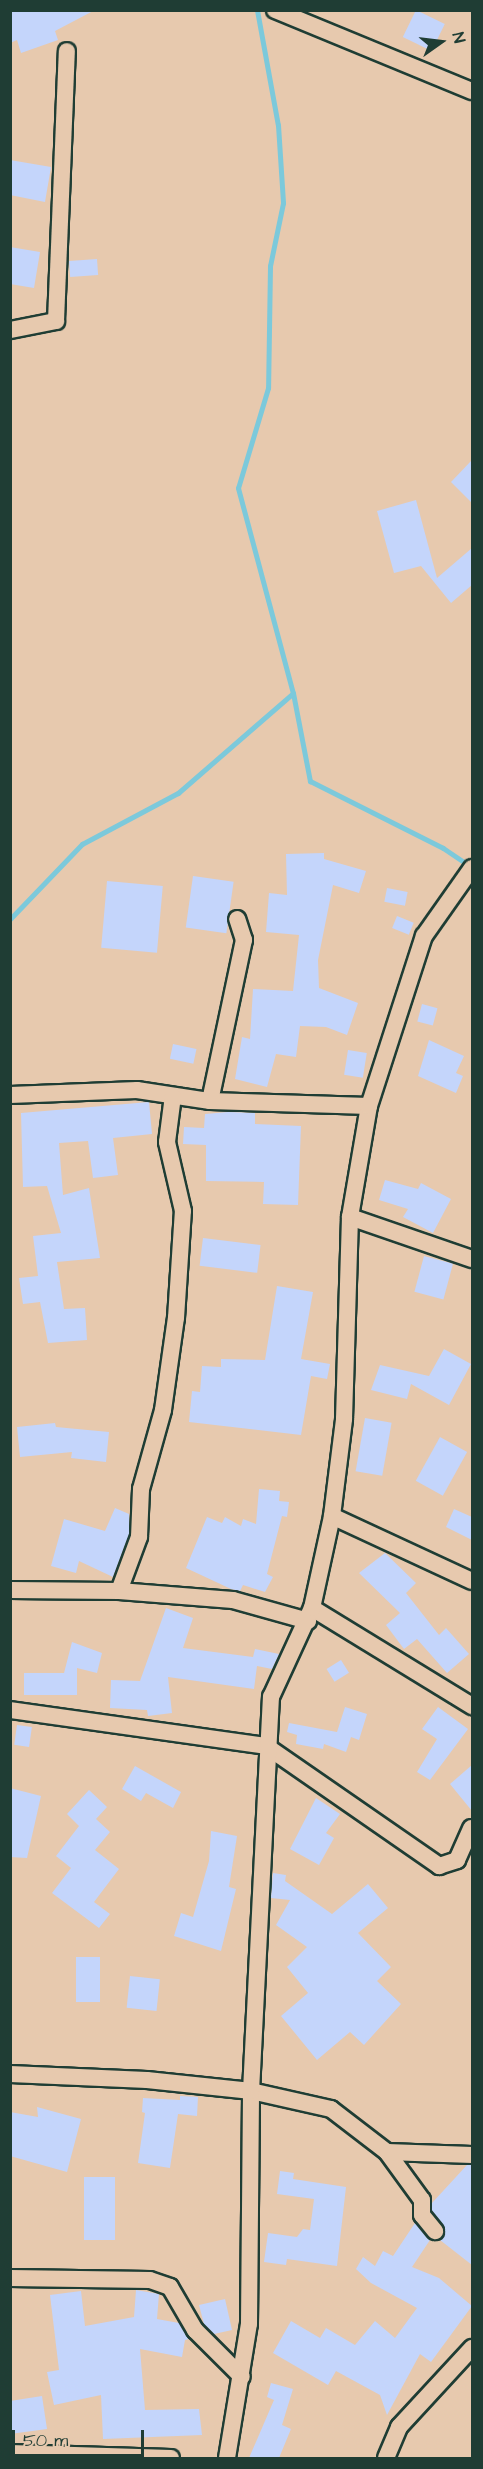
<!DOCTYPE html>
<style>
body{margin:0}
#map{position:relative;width:483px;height:2469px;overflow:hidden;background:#e7c9ae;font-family:"Architects Daughter",sans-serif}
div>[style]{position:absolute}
.stream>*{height:5px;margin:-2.5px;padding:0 2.5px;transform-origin:2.5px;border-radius:2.5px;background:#7cc9db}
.building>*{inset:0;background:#c4d5fb;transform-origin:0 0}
.roads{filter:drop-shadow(2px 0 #1f3d34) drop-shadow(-2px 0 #1f3d34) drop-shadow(0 2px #1f3d34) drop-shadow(0 -2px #1f3d34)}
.street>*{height:16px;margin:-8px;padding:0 8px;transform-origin:8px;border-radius:8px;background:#e7c9ae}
span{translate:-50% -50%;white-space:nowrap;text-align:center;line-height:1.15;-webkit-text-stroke:6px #e7c9ae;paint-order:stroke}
.frame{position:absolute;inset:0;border:12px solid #1f3d34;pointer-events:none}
.north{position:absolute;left:411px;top:12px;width:60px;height:60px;-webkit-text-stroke:4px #e7c9ae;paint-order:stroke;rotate:76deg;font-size:16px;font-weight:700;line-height:24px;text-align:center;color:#1f3d34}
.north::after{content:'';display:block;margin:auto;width:21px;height:27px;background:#1f3d34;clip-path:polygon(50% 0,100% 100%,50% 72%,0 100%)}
.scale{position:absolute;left:12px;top:2430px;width:132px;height:27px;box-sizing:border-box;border:3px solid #1f3d34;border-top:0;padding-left:8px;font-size:18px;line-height:21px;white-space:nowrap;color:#1f3d34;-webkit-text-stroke:4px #e7c9ae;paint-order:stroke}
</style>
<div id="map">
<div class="stream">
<i style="left:257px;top:10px;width:117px;rotate:79.7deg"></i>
<i style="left:278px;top:125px;width:78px;rotate:86.3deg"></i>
<i style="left:283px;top:203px;width:64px;rotate:101.7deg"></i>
<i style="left:270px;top:266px;width:122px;rotate:90.9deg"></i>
<i style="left:268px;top:388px;width:104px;rotate:106.7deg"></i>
<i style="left:238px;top:488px;width:212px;rotate:75deg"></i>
<i style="left:293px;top:693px;width:90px;rotate:79.1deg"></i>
<i style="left:310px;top:781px;width:149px;rotate:26.7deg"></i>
<i style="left:443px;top:848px;width:34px;rotate:34deg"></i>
<i style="left:10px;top:919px;width:104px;rotate:-46.2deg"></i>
<i style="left:82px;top:844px;width:109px;rotate:-28deg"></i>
<i style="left:178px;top:793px;width:152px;rotate:-41deg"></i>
</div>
<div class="building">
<i style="clip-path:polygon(10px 10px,95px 10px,55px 31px,58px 40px,21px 53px,17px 40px,10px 43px)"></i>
<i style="left:416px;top:10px;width:32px;height:30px;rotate:26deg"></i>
<i style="clip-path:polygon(10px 160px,51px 167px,45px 202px,10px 195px)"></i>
<i style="clip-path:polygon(10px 247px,40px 252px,34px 288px,10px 284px)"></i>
<i style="left:97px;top:259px;width:16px;height:28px;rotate:86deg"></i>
<i style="clip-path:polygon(472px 460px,472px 503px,451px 482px)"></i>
<i style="clip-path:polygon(416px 500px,437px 578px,472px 548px,472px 585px,451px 603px,421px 566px,394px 573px,377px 511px)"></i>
<i style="clip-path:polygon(324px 853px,324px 859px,366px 871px,359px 893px,333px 885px,318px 960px,319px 988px,358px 1003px,347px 1035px,326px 1027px,300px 1026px,296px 1057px,276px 1054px,267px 1087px,235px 1079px,242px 1037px,250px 1039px,253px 989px,293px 991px,299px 935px,266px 932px,269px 893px,287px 895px,286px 854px)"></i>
<i style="left:193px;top:876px;width:41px;height:52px;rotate:8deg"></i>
<i style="left:107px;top:881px;width:56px;height:67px;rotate:5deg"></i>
<i style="left:387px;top:888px;width:21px;height:14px;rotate:11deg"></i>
<i style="left:397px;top:916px;width:18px;height:13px;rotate:22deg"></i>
<i style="left:422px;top:1004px;width:16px;height:18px;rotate:15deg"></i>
<i style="clip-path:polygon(429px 1040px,464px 1056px,456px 1073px,463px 1076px,456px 1093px,418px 1076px)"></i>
<i style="left:173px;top:1044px;width:24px;height:15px;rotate:12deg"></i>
<i style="left:348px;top:1050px;width:19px;height:25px;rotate:9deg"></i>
<i style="clip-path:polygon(149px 1102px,152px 1134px,113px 1138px,118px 1175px,93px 1178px,88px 1141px,59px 1143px,63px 1195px,89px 1188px,100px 1258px,57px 1262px,64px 1309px,85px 1308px,87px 1340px,48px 1343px,40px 1302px,23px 1304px,19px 1278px,38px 1276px,33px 1236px,61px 1233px,47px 1186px,23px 1187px,21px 1113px)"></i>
<i style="clip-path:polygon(228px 1112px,255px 1113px,255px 1124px,301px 1126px,298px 1205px,263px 1204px,264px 1182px,206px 1181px,206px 1145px,183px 1144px,184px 1127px,204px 1128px,205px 1114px)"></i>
<i style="clip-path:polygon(385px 1180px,418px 1189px,421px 1183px,451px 1199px,433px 1233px,403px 1217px,408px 1209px,379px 1200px)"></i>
<i style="left:203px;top:1238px;width:58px;height:28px;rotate:7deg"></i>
<i style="left:424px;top:1256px;width:30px;height:37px;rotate:15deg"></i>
<i style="clip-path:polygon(277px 1286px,313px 1292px,301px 1359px,330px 1364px,327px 1379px,311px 1376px,301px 1435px,189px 1422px,192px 1391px,200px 1392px,202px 1366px,221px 1367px,221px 1359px,265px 1360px)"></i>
<i style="clip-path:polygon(444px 1349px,471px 1364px,449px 1405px,411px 1384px,407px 1399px,371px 1390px,380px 1365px,429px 1376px)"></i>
<i style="left:365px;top:1418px;width:27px;height:54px;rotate:10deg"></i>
<i style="clip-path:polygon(55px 1423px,56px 1427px,109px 1432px,106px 1462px,71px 1458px,72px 1452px,20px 1457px,17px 1427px)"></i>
<i style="left:440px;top:1437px;width:31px;height:50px;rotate:29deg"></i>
<i style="clip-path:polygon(259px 1489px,280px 1491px,279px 1501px,289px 1502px,287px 1517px,282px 1516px,267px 1574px,273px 1577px,265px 1592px,243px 1585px,240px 1591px,231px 1589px,186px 1568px,207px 1517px,222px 1523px,225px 1517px,241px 1526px,243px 1519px,256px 1524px)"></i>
<i style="clip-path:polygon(115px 1508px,129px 1514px,129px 1535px,113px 1577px,79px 1561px,76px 1573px,51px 1566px,64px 1519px,105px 1531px)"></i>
<i style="clip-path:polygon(454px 1509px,472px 1517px,472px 1540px,446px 1527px)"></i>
<i style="clip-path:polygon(385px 1553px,416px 1583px,406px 1593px,439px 1635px,446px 1628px,469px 1654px,447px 1673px,417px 1639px,404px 1649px,386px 1625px,400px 1613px,359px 1573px)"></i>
<i style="clip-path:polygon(166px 1608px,193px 1618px,183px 1648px,253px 1657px,255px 1649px,279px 1654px,272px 1669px,257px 1666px,254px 1689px,168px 1677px,172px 1713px,148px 1716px,147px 1710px,110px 1708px,111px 1680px,140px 1681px)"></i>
<i style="clip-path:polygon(72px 1642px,102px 1653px,97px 1673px,77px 1668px,77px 1695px,24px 1695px,24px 1673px,64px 1673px)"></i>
<i style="left:341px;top:1660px;width:15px;height:17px;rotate:58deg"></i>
<i style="clip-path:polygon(345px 1707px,367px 1714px,359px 1740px,351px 1737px,346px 1752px,324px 1744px,323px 1749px,296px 1744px,297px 1735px,287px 1732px,289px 1723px,337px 1732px)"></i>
<i style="clip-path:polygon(438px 1707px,468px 1729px,430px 1780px,417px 1772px,437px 1739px,422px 1729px)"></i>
<i style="left:17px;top:1725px;width:15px;height:20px;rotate:8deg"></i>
<i style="clip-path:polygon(472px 1765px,472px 1811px,450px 1784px)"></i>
<i style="clip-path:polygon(135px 1766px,181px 1792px,173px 1808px,146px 1793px,141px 1801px,122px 1789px)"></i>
<i style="clip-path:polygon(10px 1788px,41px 1796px,27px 1858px,10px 1857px)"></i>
<i style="clip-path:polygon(89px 1790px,107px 1807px,96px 1819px,110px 1832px,95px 1850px,119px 1869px,94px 1902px,110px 1914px,99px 1928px,52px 1893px,71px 1868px,56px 1856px,79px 1826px,67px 1814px)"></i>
<i style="clip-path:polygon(316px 1798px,340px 1814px,326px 1833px,334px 1838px,319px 1865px,290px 1849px)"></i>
<i style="clip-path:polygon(211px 1831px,237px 1836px,229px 1887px,236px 1889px,221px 1951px,174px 1936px,181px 1913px,193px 1917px,209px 1861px)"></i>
<i style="clip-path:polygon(273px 1873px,286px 1875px,285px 1881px,332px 1914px,368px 1884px,388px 1908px,358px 1933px,391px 1967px,377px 1981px,401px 2004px,364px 2045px,350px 2032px,317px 2060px,281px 2016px,308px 1993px,287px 1967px,307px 1947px,276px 1925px,290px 1900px,271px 1898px)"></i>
<i style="left:76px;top:1957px;width:24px;height:45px"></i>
<i style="left:130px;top:1976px;width:30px;height:32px;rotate:6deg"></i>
<i style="clip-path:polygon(180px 2096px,198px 2097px,197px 2116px,178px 2114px,170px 2168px,138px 2163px,145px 2113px,142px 2112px,143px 2098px,180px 2100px)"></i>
<i style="clip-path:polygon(37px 2107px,81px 2119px,67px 2172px,10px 2156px,10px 2112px,38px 2117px)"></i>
<i style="clip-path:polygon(467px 2165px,472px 2165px,472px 2265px,440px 2240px,445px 2229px,432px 2211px,432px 2203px)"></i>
<i style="clip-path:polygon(280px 2171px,294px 2173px,293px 2179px,346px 2187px,337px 2266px,287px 2259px,286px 2265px,264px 2262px,268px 2233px,297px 2237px,303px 2229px,310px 2230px,314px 2199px,277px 2194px)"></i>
<i style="left:84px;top:2177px;width:31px;height:63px"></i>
<i style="clip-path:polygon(415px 2223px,430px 2240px,412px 2267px,439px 2278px,472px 2306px,431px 2362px,420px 2354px,387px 2415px,380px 2395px,336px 2371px,328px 2385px,273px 2353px,291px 2321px,320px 2338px,326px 2328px,355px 2345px,375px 2321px,395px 2338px,417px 2308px,371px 2283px,356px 2269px,363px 2257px,375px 2266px,383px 2251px,393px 2256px)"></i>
<i style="clip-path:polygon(136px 2290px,159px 2294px,157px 2319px,179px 2323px,189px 2339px,185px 2340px,182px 2357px,140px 2349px,145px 2410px,199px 2409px,202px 2435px,103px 2439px,101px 2395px,54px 2405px,47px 2372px,59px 2370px,50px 2295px,81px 2291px,85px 2326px,134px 2317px)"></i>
<i style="clip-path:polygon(225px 2299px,232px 2330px,214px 2334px,204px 2324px,199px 2305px)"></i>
<i style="clip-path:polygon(271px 2383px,293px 2389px,282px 2425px,291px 2429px,279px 2458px,249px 2458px,274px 2400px,267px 2397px)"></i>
<i style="clip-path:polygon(42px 2396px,47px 2429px,10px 2434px,10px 2401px)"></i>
</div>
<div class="roads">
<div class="street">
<i style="left:275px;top:10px;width:213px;rotate:22.4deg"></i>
<i style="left:10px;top:330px;width:47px;rotate:-11.1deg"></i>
<i style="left:56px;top:321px;width:270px;rotate:-87.7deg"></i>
<i style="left:10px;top:1095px;width:127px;rotate:-2.3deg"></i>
<i style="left:137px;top:1090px;width:74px;rotate:8.6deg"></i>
<i style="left:210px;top:1101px;width:159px;rotate:1.8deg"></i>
<i style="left:210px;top:1101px;width:165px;rotate:-78.1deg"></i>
<i style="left:244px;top:940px;width:22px;rotate:-108deg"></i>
<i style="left:350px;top:1217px;width:129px;rotate:19deg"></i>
<i style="left:332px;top:1516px;width:154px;rotate:24.9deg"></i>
<i style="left:10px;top:1590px;width:109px;rotate:0.5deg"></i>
<i style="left:119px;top:1591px;width:114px;rotate:4.5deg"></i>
<i style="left:233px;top:1600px;width:78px;rotate:15.6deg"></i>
<i style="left:119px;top:1591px;width:58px;rotate:-69.7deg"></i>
<i style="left:139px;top:1537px;width:48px;rotate:-87.6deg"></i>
<i style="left:141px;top:1489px;width:82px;rotate:-74.4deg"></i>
<i style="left:163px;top:1410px;width:93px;rotate:-82deg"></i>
<i style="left:176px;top:1318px;width:107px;rotate:-86.3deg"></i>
<i style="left:183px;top:1211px;width:71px;rotate:-103.1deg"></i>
<i style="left:167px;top:1142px;width:46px;rotate:-82.6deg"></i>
<i style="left:312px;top:1608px;width:188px;rotate:31.5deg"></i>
<i style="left:10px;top:1710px;width:259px;rotate:8deg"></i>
<i style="left:266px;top:1746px;width:211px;rotate:34.7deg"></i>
<i style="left:439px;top:1866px;width:19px;rotate:-18deg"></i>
<i style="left:457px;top:1860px;width:35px;rotate:-66deg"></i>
<i style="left:10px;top:2074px;width:137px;rotate:2.5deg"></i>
<i style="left:147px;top:2080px;width:105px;rotate:6deg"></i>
<i style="left:251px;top:2091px;width:82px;rotate:12.7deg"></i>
<i style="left:331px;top:2109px;width:71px;rotate:37.5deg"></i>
<i style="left:387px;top:2152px;width:59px;rotate:53.9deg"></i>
<i style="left:422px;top:2200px;width:15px;rotate:90deg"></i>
<i style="left:422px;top:2215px;width:21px;rotate:51deg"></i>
<i style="left:387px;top:2152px;width:85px;rotate:2deg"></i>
<i style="left:10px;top:2278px;width:140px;rotate:0.8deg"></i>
<i style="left:150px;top:2280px;width:21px;rotate:19deg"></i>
<i style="left:170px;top:2287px;width:50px;rotate:59.8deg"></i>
<i style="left:195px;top:2330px;width:66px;rotate:45deg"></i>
<i style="left:10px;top:2453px;width:161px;rotate:1.8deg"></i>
<i style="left:227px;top:2458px;width:136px;rotate:-80.7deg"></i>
<i style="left:249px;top:2324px;width:233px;rotate:-89.5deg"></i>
<i style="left:251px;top:2091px;width:395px;rotate:-87.1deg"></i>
<i style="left:271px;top:1697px;width:98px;rotate:-65.3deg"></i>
<i style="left:312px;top:1608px;width:94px;rotate:-77.7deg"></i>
<i style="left:332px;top:1516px;width:98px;rotate:-82.9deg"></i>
<i style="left:344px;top:1419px;width:202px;rotate:-88.3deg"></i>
<i style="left:350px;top:1217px;width:113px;rotate:-80.3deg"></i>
<i style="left:369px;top:1106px;width:179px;rotate:-72.1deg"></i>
<i style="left:424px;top:936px;width:83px;rotate:-54.8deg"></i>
<i style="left:386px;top:2458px;width:34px;rotate:-67deg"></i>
<i style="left:399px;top:2427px;width:108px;rotate:-47.3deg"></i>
</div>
</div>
<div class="frame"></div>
<div class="north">N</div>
<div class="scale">50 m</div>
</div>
